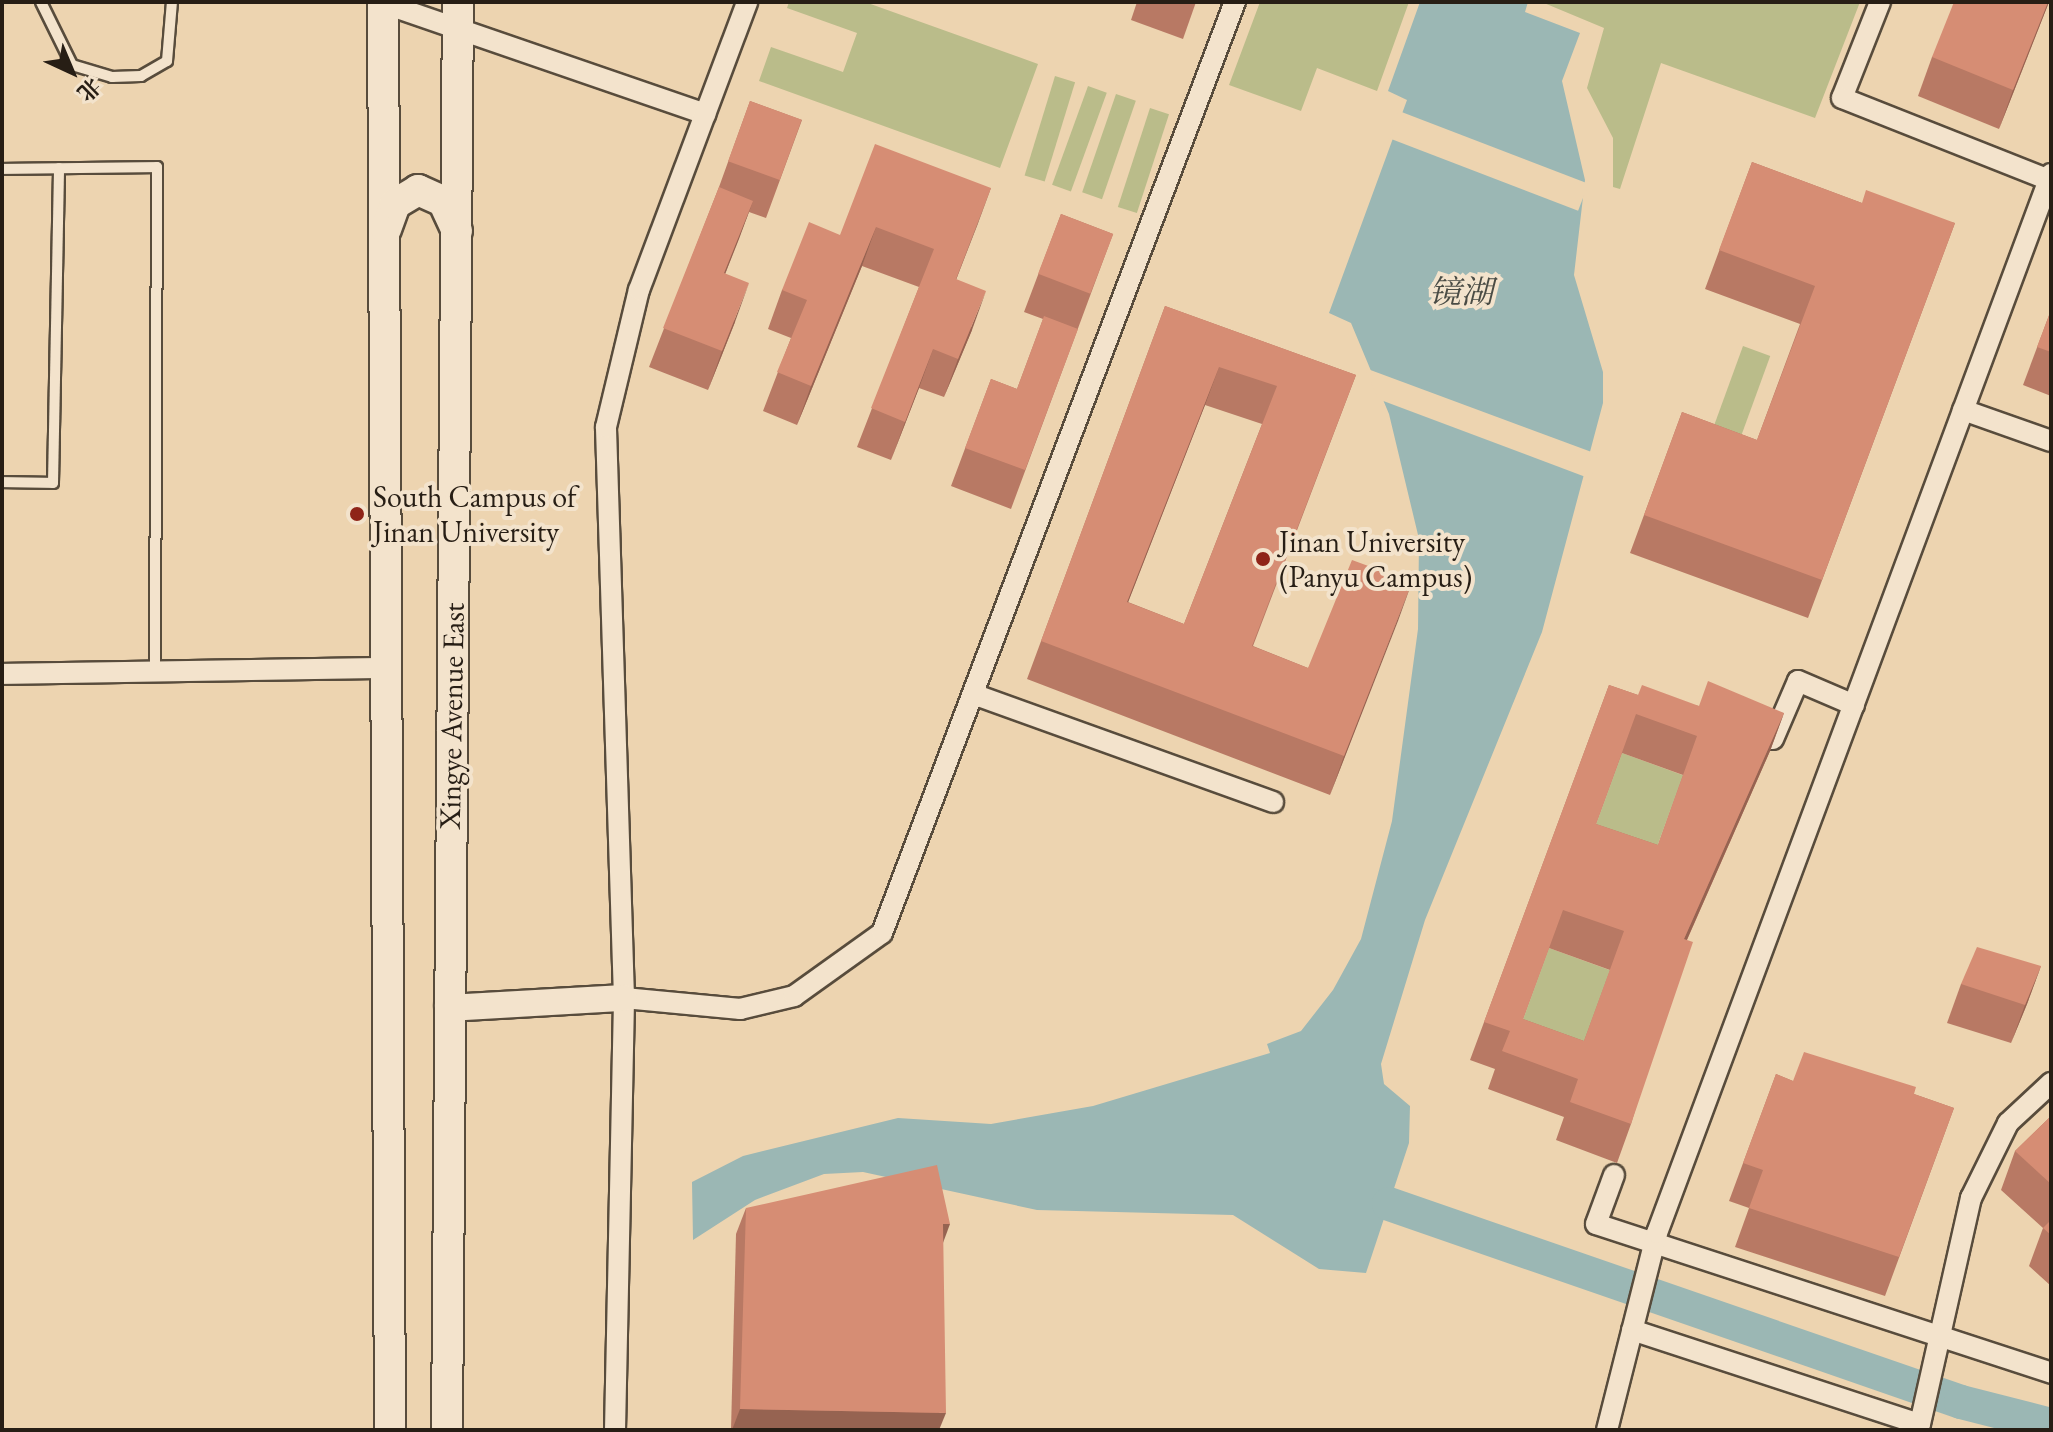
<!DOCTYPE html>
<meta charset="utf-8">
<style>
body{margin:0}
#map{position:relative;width:2053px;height:1432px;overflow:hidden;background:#edd4b0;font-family:"EB Garamond","Noto Serif SC",serif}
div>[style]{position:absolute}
.green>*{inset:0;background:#babc8a;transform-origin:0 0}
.water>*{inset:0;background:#9bb7b4}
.pier>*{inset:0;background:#edd4b0;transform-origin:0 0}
.river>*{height:34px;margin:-17px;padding:0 17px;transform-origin:17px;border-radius:17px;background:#9bb7b4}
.roads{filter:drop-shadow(2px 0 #584c3c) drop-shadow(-2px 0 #584c3c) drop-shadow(0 2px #584c3c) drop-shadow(0 -2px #584c3c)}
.service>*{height:10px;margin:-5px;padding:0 5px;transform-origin:5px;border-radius:5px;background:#f3e3cc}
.minor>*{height:20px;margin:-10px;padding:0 10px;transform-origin:10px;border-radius:10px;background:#f3e3cc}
.tertiary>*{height:26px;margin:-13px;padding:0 13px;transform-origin:13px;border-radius:13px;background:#f3e3cc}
.secondary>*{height:30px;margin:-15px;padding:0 15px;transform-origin:15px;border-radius:15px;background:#f3e3cc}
.wall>*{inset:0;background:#b87964}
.shaded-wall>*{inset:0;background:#966351}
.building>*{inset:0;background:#d68d74;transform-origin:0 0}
.dots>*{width:22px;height:22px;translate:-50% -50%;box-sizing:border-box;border:4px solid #f3e3cc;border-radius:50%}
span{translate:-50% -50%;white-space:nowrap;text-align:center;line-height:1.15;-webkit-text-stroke:8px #f3e3cc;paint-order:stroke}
.poi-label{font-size:30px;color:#271e15}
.left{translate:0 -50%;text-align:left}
.street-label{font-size:30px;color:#271e15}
.water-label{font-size:32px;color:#4a4c45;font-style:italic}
.frame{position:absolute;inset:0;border:4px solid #271e15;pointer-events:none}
.north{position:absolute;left:32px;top:32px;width:80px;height:80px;-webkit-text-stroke:6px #f3e3cc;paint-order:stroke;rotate:136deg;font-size:22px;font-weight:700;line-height:32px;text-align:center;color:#271e15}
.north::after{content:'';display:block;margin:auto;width:28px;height:36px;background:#271e15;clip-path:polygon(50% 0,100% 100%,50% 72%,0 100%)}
</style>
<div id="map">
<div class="green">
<i style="clip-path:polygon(789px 2px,865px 2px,1038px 64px,1000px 168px,759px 81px,771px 47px,843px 72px,857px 33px,787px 8px)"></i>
<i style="clip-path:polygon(1260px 2px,1409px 2px,1377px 91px,1317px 68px,1301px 111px,1229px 85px)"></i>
<i style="clip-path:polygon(1860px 2px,1815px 118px,1661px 63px,1620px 189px,1613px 187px,1613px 138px,1587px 88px,1604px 28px,1544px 3px)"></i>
<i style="left:1055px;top:76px;width:21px;height:104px;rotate:17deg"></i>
<i style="left:1088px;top:86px;width:20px;height:105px;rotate:20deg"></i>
<i style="left:1116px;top:94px;width:21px;height:104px;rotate:19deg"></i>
<i style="left:1150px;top:108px;width:20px;height:104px;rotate:18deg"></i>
<i style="left:1743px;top:346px;width:29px;height:87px;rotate:20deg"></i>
<i style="left:1622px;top:753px;width:65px;height:116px;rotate:20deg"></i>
<i style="left:1549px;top:948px;width:65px;height:117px;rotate:20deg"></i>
</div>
<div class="water">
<i style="clip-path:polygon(1420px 2px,1528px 2px,1525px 12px,1580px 33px,1562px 81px,1585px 180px,1574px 275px,1603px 372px,1603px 403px,1542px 632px,1425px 920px,1381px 1064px,1384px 1084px,1410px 1106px,1409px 1143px,1366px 1273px,1319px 1269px,1233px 1215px,1037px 1210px,863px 1172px,824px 1174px,755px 1200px,693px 1240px,692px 1182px,743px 1156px,898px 1118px,991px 1124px,1093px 1106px,1270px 1053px,1267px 1044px,1301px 1031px,1333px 990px,1361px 939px,1392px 821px,1418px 629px,1419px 539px,1389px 414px,1351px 323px,1329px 313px,1407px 100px,1388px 91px)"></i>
</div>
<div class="pier">
<i style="left:1399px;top:111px;width:203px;height:29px;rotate:21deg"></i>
<i style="clip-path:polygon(1365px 368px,1597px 454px,1591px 479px,1378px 399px)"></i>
</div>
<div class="river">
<i style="left:1389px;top:1204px;width:605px;rotate:19.09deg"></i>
<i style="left:1961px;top:1402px;width:93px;rotate:14.3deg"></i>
</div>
<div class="roads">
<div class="service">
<i style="left:41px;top:2px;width:70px;rotate:63.8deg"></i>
<i style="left:72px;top:65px;width:42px;rotate:16.7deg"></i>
<i style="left:112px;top:77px;width:29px;rotate:-2deg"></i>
<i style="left:141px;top:76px;width:30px;rotate:-30deg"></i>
<i style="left:167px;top:61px;width:59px;rotate:-85.2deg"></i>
<i style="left:2px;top:169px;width:155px;rotate:-0.7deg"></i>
<i style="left:157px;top:167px;width:505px;rotate:90.23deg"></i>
<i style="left:2px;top:482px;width:51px;rotate:1.1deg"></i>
<i style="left:53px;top:483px;width:315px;rotate:-88.9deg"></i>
</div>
<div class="minor">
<i style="left:1880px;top:2px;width:103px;rotate:111.6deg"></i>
<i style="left:1842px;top:98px;width:223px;rotate:21.6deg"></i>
<i style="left:383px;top:3px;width:341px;rotate:19deg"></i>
<i style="left:1963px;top:410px;width:93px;rotate:19.4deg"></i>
<i style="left:2px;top:674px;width:382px;rotate:-0.9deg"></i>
<i style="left:973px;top:694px;width:319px;rotate:19.8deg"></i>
<i style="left:1773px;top:739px;width:63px;rotate:-66.7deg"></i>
<i style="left:1798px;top:681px;width:61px;rotate:23.2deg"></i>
<i style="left:624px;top:998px;width:117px;rotate:5.4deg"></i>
<i style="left:740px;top:1009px;width:56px;rotate:-13.5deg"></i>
<i style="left:794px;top:996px;width:108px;rotate:-35.6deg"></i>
<i style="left:882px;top:933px;width:996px;rotate:-69.24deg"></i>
<i style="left:1614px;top:1175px;width:52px;rotate:110.2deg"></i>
<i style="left:1596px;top:1224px;width:479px;rotate:18.1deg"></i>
<i style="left:1632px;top:1330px;width:303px;rotate:18.1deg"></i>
<i style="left:1920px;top:1424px;width:232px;rotate:-77.3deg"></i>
<i style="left:1971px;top:1198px;width:84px;rotate:-63.7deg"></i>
<i style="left:2008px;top:1123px;width:59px;rotate:-42.9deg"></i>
<i style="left:615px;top:1430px;width:432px;rotate:-88.8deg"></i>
<i style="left:624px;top:998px;width:571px;rotate:-91.81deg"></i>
<i style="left:606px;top:427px;width:141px;rotate:-76.5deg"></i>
<i style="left:639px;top:290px;width:308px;rotate:-69.4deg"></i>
<i style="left:1607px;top:1430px;width:203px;rotate:-75.8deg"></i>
<i style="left:1657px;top:1233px;width:1130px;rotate:-69.59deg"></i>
</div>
<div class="tertiary">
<i style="left:448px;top:1008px;width:176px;rotate:-3.3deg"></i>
</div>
<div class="secondary">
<i style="left:383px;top:2px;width:1428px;rotate:89.72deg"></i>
<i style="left:386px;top:229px;width:27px;rotate:-70deg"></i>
<i style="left:395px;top:204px;width:27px;rotate:-31deg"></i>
<i style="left:418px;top:190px;width:27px;rotate:24deg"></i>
<i style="left:443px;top:201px;width:33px;rotate:65deg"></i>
<i style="left:447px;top:1430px;width:1428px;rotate:-89.56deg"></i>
</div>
</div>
<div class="wall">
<i style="clip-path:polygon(1137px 2px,1196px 2px,1183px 39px,1131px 20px)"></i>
<i style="clip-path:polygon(2049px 2px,1999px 129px,1918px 96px,1932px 57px)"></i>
<i style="clip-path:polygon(750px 101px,802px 120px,766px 218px,749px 212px,725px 274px,735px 322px,708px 390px,649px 367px,719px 187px)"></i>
<i style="clip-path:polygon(1752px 162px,1862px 203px,1955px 223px,1808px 618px,1630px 553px,1682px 412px,1757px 440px,1800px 324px,1705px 289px)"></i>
<i style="clip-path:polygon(991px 188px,956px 280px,972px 330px,944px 397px,919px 388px,891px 460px,857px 447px,919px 287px,862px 266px,797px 425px,763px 411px,791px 338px,768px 329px,782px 290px,840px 235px)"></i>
<i style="clip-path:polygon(1061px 214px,1113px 234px,1011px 509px,951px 486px,991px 379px,1017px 389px,1043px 319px,1024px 312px)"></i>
<i style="clip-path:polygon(evenodd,1165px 306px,1356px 375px,1253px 646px,1308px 668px,1412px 582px,1330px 795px,1027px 679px,1165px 306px,1205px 405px,1262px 424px,1184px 624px,1128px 602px,1205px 405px)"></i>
<i style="clip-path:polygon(2051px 310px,2051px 396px,2023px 385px)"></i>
<i style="clip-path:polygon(evenodd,1609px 685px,1638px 695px,1699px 706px,1784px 713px,1770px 751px,1687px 940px,1631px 1124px,1617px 1163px,1556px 1140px,1564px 1117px,1488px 1089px,1495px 1069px,1470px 1060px,1609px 685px,1622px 753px,1683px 775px,1658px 845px,1596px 824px,1622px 753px,1609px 685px,1549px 948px,1610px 970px,1584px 1041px,1523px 1019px,1549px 948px)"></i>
<i style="clip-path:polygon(2041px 966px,2027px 1004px,2011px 1043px,1947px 1023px,1961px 984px)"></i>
<i style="clip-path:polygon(1776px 1074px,1793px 1081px,1914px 1094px,1954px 1108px,1885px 1296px,1735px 1247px,1749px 1208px,1729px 1201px)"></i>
<i style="clip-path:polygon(2051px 1116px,2051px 1286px,2029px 1266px,2043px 1228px,2001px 1190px,2015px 1151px)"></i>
<i style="clip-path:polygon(746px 1208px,943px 1243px,939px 1430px,731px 1430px,736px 1234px)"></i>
</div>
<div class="shaded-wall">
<i style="clip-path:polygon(2048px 2px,2049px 2px,1999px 129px,2013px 90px)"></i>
<i style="clip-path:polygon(991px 188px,977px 226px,941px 318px)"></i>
<i style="clip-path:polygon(753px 201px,739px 239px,710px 312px,724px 273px)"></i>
<i style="clip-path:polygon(876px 227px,862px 266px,797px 425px,811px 386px)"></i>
<i style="clip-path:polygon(749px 283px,735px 322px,708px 390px,722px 351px)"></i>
<i style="clip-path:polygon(986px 291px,972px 330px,944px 397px,958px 359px)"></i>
<i style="clip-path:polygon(933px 349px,919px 388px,891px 460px,905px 422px)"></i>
<i style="clip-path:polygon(1219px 367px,1205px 405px,1113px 641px,1127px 602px)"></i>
<i style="clip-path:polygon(1412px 582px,1398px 621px,1330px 795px,1344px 756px)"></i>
<i style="clip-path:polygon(1784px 713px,1770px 751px,1670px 978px,1684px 939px)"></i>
<i style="clip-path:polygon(2041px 966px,2027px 1004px,2011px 1043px,2025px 1005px)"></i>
<i style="clip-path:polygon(943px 1224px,950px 1224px,940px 1251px)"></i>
<i style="clip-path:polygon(740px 1409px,946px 1413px,939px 1430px,732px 1430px)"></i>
</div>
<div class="building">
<i style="clip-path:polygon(1954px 2px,2048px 2px,2013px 90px,1932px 57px)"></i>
<i style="left:750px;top:101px;width:55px;height:64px;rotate:20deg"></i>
<i style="clip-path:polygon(875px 144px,991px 188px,956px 279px,986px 291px,958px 359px,933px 349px,905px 422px,871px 408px,934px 249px,876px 227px,811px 386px,777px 372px,807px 300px,782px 290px,809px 222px,840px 235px)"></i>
<i style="clip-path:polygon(1752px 162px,1862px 203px,1866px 190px,1955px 223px,1822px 580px,1644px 515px,1682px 412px,1757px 440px,1815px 286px,1719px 250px)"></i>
<i style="clip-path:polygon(719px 187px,753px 201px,724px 273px,749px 283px,722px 351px,663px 328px)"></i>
<i style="left:1061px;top:214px;width:56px;height:64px;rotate:21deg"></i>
<i style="clip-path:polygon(evenodd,1165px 306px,1356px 375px,1252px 646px,1308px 668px,1352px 560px,1412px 582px,1344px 756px,1041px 641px,1165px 306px,1219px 367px,1277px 386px,1184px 624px,1127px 602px,1219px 367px)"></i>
<i style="clip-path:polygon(2051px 310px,2051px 352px,2037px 347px)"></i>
<i style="clip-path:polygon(1044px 316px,1078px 329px,1025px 470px,965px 448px,991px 379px,1017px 389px)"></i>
<i style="clip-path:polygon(evenodd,1708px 681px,1784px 713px,1684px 939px,1693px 942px,1631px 1124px,1570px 1102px,1578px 1079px,1502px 1051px,1510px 1031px,1484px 1022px,1609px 685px,1638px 695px,1642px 685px,1699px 706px,1708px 681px,1636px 714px,1697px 736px,1658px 845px,1596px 824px,1636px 714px,1708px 681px,1563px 910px,1624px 931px,1584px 1041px,1523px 1019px,1563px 910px)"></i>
<i style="clip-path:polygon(1977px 947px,2041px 966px,2025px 1005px,1961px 984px)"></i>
<i style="clip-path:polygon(1804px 1052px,1916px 1087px,1914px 1094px,1954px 1108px,1899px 1257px,1749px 1208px,1763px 1170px,1743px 1163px,1776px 1074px,1793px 1081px)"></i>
<i style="clip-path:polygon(2051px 1116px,2051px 1184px,2015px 1151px)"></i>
<i style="clip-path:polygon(937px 1165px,950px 1224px,943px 1224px,946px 1413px,740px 1409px,746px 1208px)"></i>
<i style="clip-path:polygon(2051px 1220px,2051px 1235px,2043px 1228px)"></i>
</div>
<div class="dots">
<i style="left:357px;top:514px;background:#8f2418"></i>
<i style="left:1263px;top:559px;background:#8f2418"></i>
</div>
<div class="poi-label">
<span class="left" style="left:373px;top:514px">South Campus of<br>Jinan University</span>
<span class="left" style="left:1279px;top:559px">Jinan University<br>(Panyu Campus)</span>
</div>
<div class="street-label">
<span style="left:452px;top:716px;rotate:-89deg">Xingye Avenue East</span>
</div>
<div class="water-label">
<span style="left:1461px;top:292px">镜湖</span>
</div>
<div class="frame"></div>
<div class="north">北</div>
</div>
